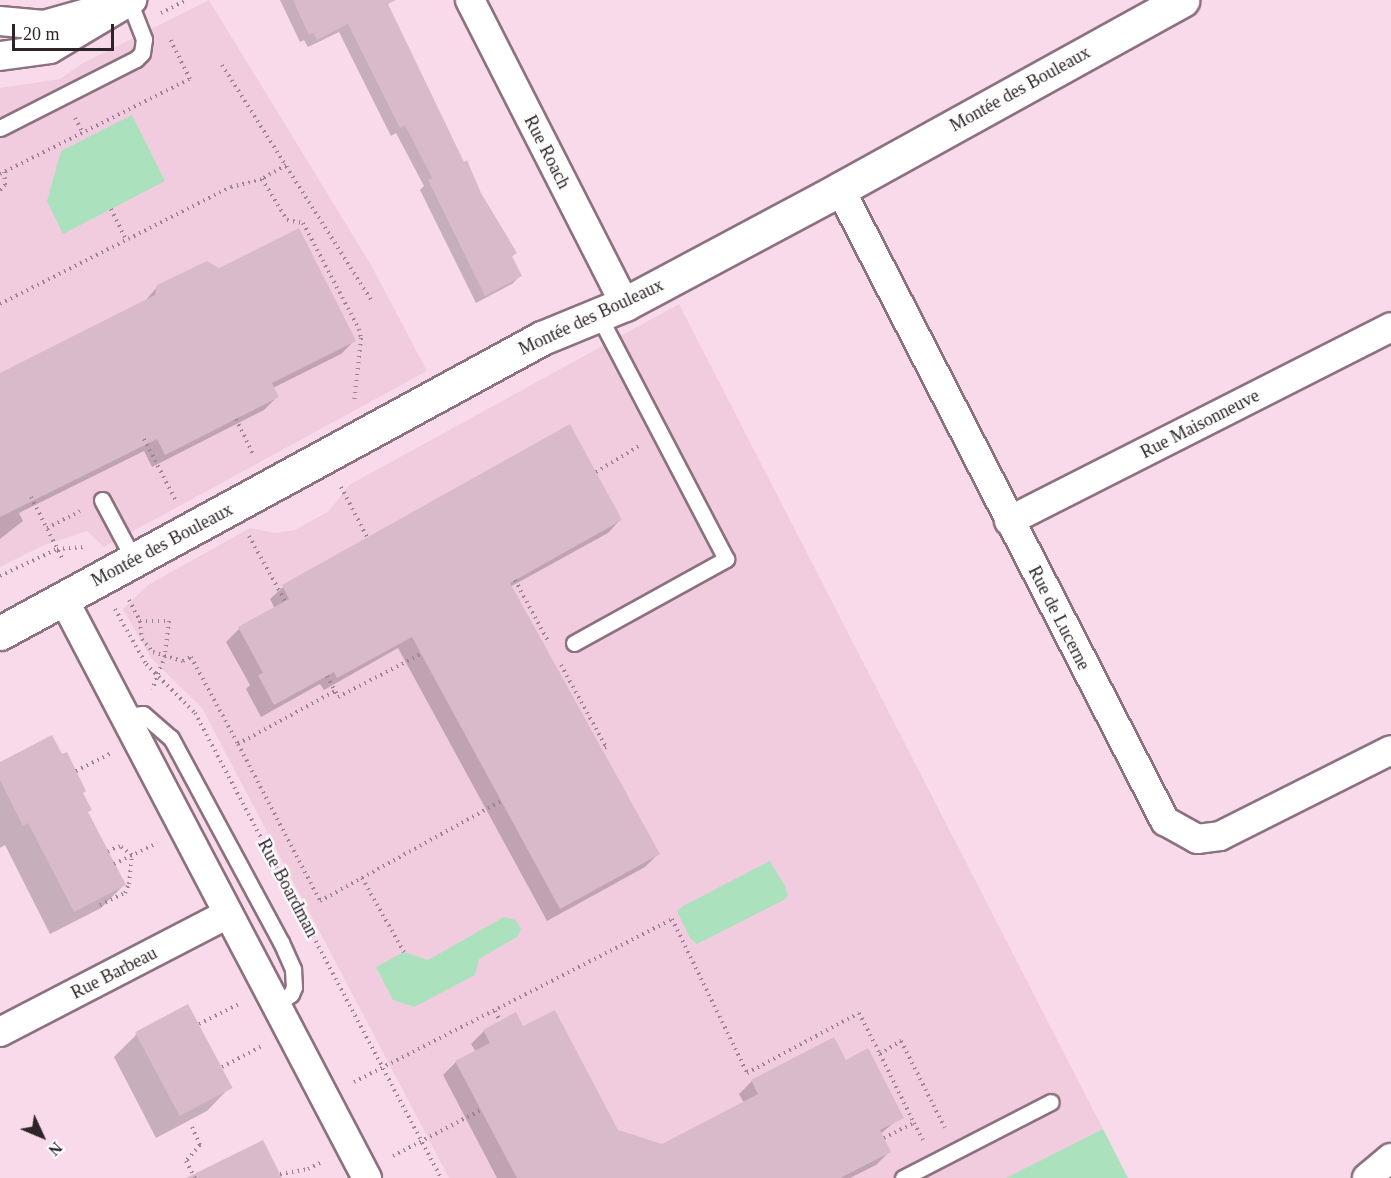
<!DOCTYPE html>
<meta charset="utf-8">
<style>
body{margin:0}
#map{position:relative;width:1391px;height:1178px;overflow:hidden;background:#f9daea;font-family:"Times New Roman",serif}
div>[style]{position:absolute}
.built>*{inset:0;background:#f1ccdf}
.green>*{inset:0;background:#abe1bc}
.shadow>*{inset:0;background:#0003}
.building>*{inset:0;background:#d8baca;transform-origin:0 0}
.path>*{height:4px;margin-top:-2px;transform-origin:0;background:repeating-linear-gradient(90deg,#9a848f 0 1.5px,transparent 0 6px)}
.roads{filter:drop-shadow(2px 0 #8c7180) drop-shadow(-2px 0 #8c7180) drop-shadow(0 2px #8c7180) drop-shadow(0 -2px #8c7180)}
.service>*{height:15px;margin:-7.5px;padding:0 7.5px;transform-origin:7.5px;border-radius:7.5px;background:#fff}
.minor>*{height:28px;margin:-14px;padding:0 14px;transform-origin:14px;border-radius:14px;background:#fff}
.tertiary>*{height:33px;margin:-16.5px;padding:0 16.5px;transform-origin:16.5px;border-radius:16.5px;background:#fff}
span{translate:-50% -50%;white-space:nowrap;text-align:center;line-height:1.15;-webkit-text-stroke:4.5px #fff;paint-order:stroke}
.street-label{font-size:18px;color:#2e2329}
.north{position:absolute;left:12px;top:1106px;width:60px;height:60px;-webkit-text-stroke:4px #fff;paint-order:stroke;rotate:134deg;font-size:16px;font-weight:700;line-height:24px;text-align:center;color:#2e2329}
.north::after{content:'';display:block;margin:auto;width:21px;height:27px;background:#2e2329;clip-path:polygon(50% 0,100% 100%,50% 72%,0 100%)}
.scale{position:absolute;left:12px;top:24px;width:102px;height:27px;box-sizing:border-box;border:3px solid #2e2329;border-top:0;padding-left:8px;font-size:18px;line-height:21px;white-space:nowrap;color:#2e2329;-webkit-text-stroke:4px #fff;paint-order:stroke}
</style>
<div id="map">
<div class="built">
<i style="clip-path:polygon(209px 0,371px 265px,427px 371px,104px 547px,87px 531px,42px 546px,0 567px,0 88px,60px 79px,83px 63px)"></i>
<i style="clip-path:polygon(679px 304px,1103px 1129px,1006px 1178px,449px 1178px,202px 708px,151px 658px,123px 609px,148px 585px,250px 528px,275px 533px,295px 530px,329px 511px,349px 485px)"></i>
</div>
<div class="green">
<i style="clip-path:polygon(132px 115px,165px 181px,63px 234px,47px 201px,61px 151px)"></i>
<i style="clip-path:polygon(770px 861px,785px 886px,788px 896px,782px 901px,697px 944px,690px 938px,677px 911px,683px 906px)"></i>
<i style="clip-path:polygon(504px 917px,516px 920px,521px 929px,517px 937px,479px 959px,475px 975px,414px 1007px,393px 1000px,376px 967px,404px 952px,428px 960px)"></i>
<i style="clip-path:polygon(1103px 1129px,1128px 1178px,1006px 1178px)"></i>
</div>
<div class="shadow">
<i style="clip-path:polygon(280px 0,383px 0,463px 164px,515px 253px,511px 258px,520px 276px,512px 284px,476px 303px,420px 190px,424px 186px,396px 133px,391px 136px,339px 32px,308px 47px,304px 40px,300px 42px)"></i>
<i style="clip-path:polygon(158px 286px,354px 341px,341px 354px,273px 388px,277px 397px,264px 410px,152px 467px,144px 451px,19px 513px,23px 521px,0 539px,0 375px,144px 302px)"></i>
<i style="clip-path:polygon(620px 520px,608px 533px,510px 587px,658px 854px,645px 867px,547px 921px,398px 648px,324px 690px,320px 684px,261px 717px,246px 689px,250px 685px,226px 642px,239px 629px,275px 609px,270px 599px,283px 587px)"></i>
<i style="clip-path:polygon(0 763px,87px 813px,124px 885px,101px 908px,50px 934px,5px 845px,0 848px)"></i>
<i style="clip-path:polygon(523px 1028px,617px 1131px,662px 1145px,744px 1103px,739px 1094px,752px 1081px,845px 1062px,901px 1117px,880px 1134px,889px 1152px,876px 1165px,850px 1178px,497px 1178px,443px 1075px,456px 1062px,476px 1052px,471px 1044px,484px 1031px)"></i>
<i style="clip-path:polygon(137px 1034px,230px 1087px,207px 1111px,156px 1138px,114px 1057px)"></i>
</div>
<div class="building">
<i style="clip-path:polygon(293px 0,396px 0,388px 4px,464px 162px,467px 160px,481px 193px,517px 253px,512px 256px,522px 276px,485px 296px,428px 180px,432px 178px,405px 125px,400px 128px,348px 24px,317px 40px,313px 33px,309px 35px)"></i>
<i style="clip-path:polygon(299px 228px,356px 341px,272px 383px,279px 397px,165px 455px,157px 439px,0 517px,0 373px,155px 295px,157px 285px,207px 261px,219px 268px)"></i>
<i style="clip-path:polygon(570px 424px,622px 520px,510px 583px,660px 854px,560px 909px,412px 637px,337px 678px,334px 672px,274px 705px,258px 675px,263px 673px,238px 627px,289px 599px,282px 585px)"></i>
<i style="clip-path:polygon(52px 735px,62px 754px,67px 752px,86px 791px,83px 793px,92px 810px,88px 812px,126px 885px,74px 912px,28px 823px,23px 826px,0 780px,0 762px)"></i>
<i style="left:188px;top:1004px;width:95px;height:60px;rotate:62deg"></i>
<i style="clip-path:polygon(555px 1010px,618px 1130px,662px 1144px,758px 1094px,751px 1080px,834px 1037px,846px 1060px,868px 1048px,904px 1118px,880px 1130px,891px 1152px,840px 1178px,517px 1178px,455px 1061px,490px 1043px,483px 1030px,516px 1012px,523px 1026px)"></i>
<i style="clip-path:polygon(263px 1140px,282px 1178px,186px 1178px)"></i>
</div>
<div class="path">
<i style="left:161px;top:13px;width:29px;rotate:-27deg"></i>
<i style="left:222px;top:65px;width:278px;rotate:57.6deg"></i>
<i style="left:75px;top:118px;width:17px;rotate:62deg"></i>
<i style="left:286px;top:165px;width:28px;rotate:150deg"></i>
<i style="left:262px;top:179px;width:48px;rotate:58.6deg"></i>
<i style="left:287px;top:220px;width:16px;rotate:11deg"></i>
<i style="left:303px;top:223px;width:120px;rotate:62.2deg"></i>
<i style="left:359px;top:329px;width:9px;rotate:77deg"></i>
<i style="left:361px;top:338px;width:65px;rotate:96.1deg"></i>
<i style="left:0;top:174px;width:212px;rotate:-26.6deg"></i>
<i style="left:190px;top:79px;width:45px;rotate:-116.6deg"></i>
<i style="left:0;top:190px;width:7px;rotate:-45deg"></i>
<i style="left:5px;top:185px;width:13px;rotate:-94deg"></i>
<i style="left:111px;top:209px;width:34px;rotate:64deg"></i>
<i style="left:0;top:304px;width:259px;rotate:-26.9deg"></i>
<i style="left:231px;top:187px;width:32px;rotate:-14deg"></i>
<i style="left:236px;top:419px;width:41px;rotate:64.1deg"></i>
<i style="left:144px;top:439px;width:70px;rotate:62.7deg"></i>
<i style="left:596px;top:472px;width:50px;rotate:-31.2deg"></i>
<i style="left:341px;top:487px;width:56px;rotate:62.5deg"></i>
<i style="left:31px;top:497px;width:71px;rotate:63.1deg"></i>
<i style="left:47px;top:528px;width:37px;rotate:-27deg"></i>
<i style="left:249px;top:536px;width:74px;rotate:61deg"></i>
<i style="left:0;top:576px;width:63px;rotate:-25.3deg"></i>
<i style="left:57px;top:549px;width:27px;rotate:-4deg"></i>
<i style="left:515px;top:580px;width:72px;rotate:61.6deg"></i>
<i style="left:129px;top:600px;width:24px;rotate:62deg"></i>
<i style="left:140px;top:621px;width:29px"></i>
<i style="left:169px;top:621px;width:35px;rotate:97deg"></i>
<i style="left:165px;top:656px;width:36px;rotate:111deg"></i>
<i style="left:115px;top:609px;width:63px;rotate:60.6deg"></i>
<i style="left:146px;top:664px;width:69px;rotate:45deg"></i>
<i style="left:195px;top:713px;width:526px;rotate:62.12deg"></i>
<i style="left:140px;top:621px;width:18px;rotate:84deg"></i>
<i style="left:142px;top:639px;width:17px;rotate:50deg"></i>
<i style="left:153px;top:652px;width:31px;rotate:17deg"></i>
<i style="left:183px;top:661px;width:9px;rotate:-27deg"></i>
<i style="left:191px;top:657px;width:99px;rotate:61.6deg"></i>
<i style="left:238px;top:744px;width:111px;rotate:-28.7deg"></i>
<i style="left:561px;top:665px;width:94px;rotate:61.2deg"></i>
<i style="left:606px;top:747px;width:5px;rotate:158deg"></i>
<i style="left:327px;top:676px;width:24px;rotate:62deg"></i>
<i style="left:338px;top:697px;width:93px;rotate:-27.4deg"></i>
<i style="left:238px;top:744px;width:177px;rotate:62.4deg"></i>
<i style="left:320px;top:901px;width:207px;rotate:-28.9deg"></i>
<i style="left:76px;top:771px;width:38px;rotate:-27deg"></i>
<i style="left:114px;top:864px;width:48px;rotate:-26deg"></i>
<i style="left:362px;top:878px;width:85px;rotate:60.4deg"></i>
<i style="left:100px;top:905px;width:28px;rotate:-26deg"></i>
<i style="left:125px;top:893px;width:10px;rotate:-66deg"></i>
<i style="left:129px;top:884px;width:29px;rotate:-84deg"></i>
<i style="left:132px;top:855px;width:15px;rotate:-143deg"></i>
<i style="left:120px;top:846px;width:13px;rotate:157deg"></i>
<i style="left:495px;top:1011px;width:11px;rotate:63deg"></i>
<i style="left:199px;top:1024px;width:47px;rotate:-26.6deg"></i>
<i style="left:880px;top:1054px;width:77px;rotate:63.8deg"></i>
<i style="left:222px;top:1067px;width:47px;rotate:-27.6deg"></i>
<i style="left:354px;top:1082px;width:357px;rotate:-27.1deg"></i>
<i style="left:672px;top:919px;width:171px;rotate:64deg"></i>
<i style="left:747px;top:1073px;width:127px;rotate:-28.2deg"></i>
<i style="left:859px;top:1013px;width:46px;rotate:62.9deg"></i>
<i style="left:880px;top:1054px;width:25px;rotate:-32deg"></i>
<i style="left:901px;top:1041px;width:97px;rotate:63.2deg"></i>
<i style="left:192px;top:1127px;width:20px;rotate:66deg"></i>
<i style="left:200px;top:1145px;width:21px;rotate:131deg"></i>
<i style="left:186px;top:1161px;width:19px;rotate:62deg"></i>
<i style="left:884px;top:1138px;width:34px;rotate:-27deg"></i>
<i style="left:914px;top:1123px;width:19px;rotate:62deg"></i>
<i style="left:393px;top:1156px;width:99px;rotate:-27.6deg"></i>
<i style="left:280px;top:1174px;width:28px;rotate:-10deg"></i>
<i style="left:308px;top:1169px;width:16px;rotate:-27deg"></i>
</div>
<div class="roads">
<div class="service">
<i style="left:0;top:128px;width:153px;rotate:-26.9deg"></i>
<i style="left:136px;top:59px;width:8px;rotate:-45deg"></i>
<i style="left:142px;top:53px;width:14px;rotate:-82deg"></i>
<i style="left:144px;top:39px;width:41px;rotate:-111.5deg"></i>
<i style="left:102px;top:500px;width:68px;rotate:61.9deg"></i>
<i style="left:574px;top:643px;width:174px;rotate:-28.9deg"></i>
<i style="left:726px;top:559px;width:274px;rotate:-117.6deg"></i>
<i style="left:126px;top:716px;width:17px;rotate:-7deg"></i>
<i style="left:143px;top:714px;width:37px;rotate:41deg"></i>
<i style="left:171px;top:738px;width:232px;rotate:61.7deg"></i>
<i style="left:281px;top:942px;width:30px;rotate:66deg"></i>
<i style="left:293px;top:969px;width:18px;rotate:87deg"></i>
<i style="left:294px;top:987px;width:8px;rotate:113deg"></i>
<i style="left:291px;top:994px;width:19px;rotate:145deg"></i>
<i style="left:903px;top:1178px;width:166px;rotate:-27.2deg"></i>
</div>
<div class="minor">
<i style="left:470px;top:0;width:341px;rotate:63deg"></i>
<i style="left:0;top:21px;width:44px;rotate:5.2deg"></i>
<i style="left:44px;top:25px;width:59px;rotate:-15.7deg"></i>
<i style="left:0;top:56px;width:50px;rotate:-8deg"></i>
<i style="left:50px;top:49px;width:96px;rotate:-30.9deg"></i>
<i style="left:840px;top:189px;width:711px;rotate:62.79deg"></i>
<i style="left:1165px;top:821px;width:37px;rotate:29deg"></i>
<i style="left:1197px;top:839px;width:23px;rotate:-7deg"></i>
<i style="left:1220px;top:836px;width:191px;rotate:-26.7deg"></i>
<i style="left:1009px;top:521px;width:428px;rotate:-26.9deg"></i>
<i style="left:63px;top:598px;width:655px;rotate:62.34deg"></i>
<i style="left:0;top:1032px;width:257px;rotate:-27.4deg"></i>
<i style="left:1367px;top:1178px;width:31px;rotate:-40deg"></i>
</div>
<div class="tertiary">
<i style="left:0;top:633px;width:617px;rotate:-28.56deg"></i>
<i style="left:542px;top:338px;width:90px;rotate:-22.3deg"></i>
<i style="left:625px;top:304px;width:244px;rotate:-28.1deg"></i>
<i style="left:840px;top:189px;width:391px;rotate:-28.9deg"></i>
</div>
</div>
<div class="street-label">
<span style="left:1020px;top:89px;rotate:-29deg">Montée des Bouleaux</span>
<span style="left:547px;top:152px;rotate:63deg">Rue Roach</span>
<span style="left:591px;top:317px;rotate:-25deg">Montée des Bouleaux</span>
<span style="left:1200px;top:424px;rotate:-27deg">Rue Maisonneuve</span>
<span style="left:162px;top:545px;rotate:-28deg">Montée des Bouleaux</span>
<span style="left:1059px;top:618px;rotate:63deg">Rue de Lucerne</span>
<span style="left:288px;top:888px;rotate:62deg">Rue Boardman</span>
<span style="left:114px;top:973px;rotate:-27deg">Rue Barbeau</span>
</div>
<div class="north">N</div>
<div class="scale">20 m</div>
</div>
